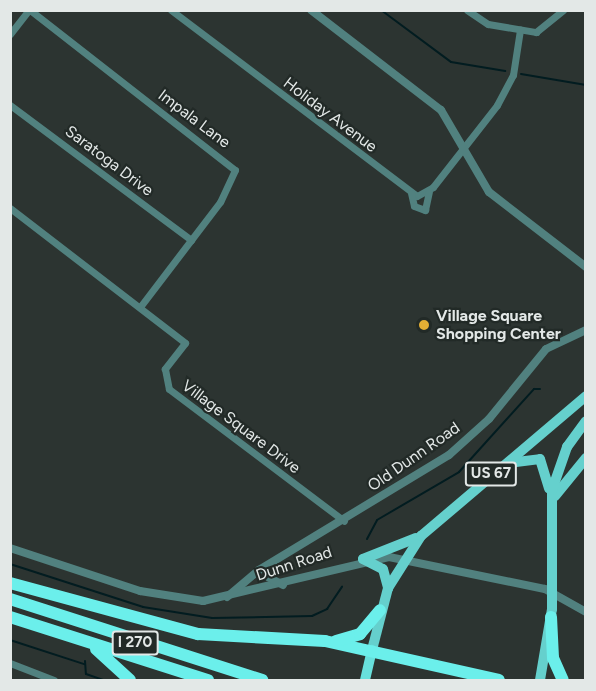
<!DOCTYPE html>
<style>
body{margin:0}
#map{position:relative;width:596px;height:691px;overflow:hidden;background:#2c3431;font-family:Figtree,sans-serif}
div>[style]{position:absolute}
.stream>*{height:2px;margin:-1px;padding:0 1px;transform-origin:1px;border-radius:1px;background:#021c20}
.minor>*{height:7px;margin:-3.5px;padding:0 3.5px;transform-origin:3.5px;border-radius:3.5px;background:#51817f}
.tertiary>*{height:8px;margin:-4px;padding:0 4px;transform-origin:4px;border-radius:4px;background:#51817f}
.primary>*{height:10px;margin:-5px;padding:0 5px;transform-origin:5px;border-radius:5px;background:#65d0cd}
.trunk>*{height:10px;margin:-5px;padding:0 5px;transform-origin:5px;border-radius:5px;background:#68e0dc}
.motorway>*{height:12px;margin:-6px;padding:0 6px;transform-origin:6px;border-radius:6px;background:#6befeb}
.dots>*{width:16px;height:16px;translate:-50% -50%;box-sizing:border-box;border:3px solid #222a27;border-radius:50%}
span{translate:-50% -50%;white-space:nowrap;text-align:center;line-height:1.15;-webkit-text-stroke:4.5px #222a27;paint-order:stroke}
.shield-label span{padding:2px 4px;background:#222a27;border:2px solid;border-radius:4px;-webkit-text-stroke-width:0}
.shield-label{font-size:15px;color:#e3e8e7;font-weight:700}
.street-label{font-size:16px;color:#e3e8e7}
.poi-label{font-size:16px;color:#e3e8e7;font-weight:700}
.left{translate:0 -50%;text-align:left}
.frame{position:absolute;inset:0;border:12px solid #e3e8e7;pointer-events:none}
</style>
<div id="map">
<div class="stream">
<i style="left:381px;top:10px;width:87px;rotate:36.6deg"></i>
<i style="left:451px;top:62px;width:55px;rotate:9.5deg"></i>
<i style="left:521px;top:74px;width:66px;rotate:9.6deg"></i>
<i style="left:367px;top:539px;width:21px;rotate:-62deg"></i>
<i style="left:377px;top:520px;width:95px;rotate:-30.3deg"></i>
<i style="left:459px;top:472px;width:112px;rotate:-47.9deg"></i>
<i style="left:534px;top:389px;width:6px"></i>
<i style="left:10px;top:564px;width:140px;rotate:17.9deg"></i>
<i style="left:143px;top:607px;width:70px;rotate:9.1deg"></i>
<i style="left:212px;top:618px;width:100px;rotate:-1.1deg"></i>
<i style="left:312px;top:616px;width:17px;rotate:-25deg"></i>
<i style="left:327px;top:609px;width:27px;rotate:-56deg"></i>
<i style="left:10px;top:640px;width:78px;rotate:18deg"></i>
<i style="left:85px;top:661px;width:13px;rotate:86deg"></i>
<i style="left:86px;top:674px;width:18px;rotate:19deg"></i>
</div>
<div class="minor">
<i style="left:30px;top:10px;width:260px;rotate:38deg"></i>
<i style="left:235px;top:170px;width:35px;rotate:115deg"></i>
<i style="left:220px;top:202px;width:132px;rotate:127.3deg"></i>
<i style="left:171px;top:10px;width:308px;rotate:37.1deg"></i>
<i style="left:417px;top:196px;width:18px;rotate:-29deg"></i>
<i style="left:433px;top:187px;width:104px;rotate:-52deg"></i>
<i style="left:497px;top:105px;width:34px;rotate:-62deg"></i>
<i style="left:513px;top:75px;width:46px;rotate:-81.2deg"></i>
<i style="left:467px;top:10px;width:25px;rotate:34deg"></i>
<i style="left:488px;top:24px;width:49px;rotate:9.5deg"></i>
<i style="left:536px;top:32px;width:35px;rotate:-39deg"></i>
<i style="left:10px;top:34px;width:31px;rotate:-52deg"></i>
<i style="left:10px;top:105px;width:226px;rotate:36.7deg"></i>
<i style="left:411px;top:193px;width:13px;rotate:77deg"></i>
<i style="left:414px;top:206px;width:12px;rotate:20deg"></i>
<i style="left:425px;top:210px;width:19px;rotate:-78deg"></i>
<i style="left:10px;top:208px;width:221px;rotate:37.6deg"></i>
<i style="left:185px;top:343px;width:33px;rotate:128deg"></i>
<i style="left:165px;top:369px;width:20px;rotate:79deg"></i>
<i style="left:169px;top:389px;width:219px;rotate:37deg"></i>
<i style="left:10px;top:663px;width:47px;rotate:21.1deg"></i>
</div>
<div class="tertiary">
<i style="left:311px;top:10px;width:164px;rotate:37.6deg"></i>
<i style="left:441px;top:110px;width:95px;rotate:59.7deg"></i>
<i style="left:489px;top:192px;width:123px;rotate:37.7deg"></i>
<i style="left:10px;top:548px;width:137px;rotate:18.3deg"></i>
<i style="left:140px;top:591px;width:64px;rotate:9deg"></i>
<i style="left:203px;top:601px;width:191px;rotate:-13.3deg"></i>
<i style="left:389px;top:557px;width:159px;rotate:11.6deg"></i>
<i style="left:545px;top:589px;width:47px;rotate:29.3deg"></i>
<i style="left:271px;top:564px;width:13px;rotate:103deg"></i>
<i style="left:268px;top:577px;width:17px;rotate:28deg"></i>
<i style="left:227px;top:597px;width:42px;rotate:-40.2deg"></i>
<i style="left:259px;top:570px;width:222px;rotate:-31.2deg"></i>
<i style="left:449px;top:455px;width:54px;rotate:-42deg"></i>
<i style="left:489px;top:419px;width:90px;rotate:-50.8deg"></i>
<i style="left:546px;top:349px;width:44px;rotate:-25.4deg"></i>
</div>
<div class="primary">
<i style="left:508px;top:463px;width:32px;rotate:-7deg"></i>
<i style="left:540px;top:459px;width:31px;rotate:73deg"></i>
<i style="left:555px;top:496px;width:49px;rotate:-50.8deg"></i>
<i style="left:363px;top:559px;width:57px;rotate:-21.6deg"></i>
<i style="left:363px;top:559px;width:22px;rotate:27deg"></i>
<i style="left:383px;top:569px;width:20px;rotate:75deg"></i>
<i style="left:372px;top:650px;width:64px;rotate:-75.5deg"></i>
<i style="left:388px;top:588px;width:62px;rotate:-57.6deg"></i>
<i style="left:421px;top:536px;width:216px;rotate:-40.3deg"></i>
<i style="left:540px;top:680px;width:72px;rotate:-80.4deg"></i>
<i style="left:552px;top:609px;width:119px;rotate:-90deg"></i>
<i style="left:552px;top:490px;width:46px;rotate:-70.8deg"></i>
<i style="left:567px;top:447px;width:32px;rotate:-54deg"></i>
</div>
<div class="trunk">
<i style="left:365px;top:680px;width:31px;rotate:-77deg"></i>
</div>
<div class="motorway">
<i style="left:10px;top:583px;width:195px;rotate:15.2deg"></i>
<i style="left:198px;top:634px;width:127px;rotate:3.2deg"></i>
<i style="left:325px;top:641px;width:178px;rotate:12.6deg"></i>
<i style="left:10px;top:599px;width:265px;rotate:17.8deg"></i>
<i style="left:10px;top:617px;width:208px;rotate:17.7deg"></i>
<i style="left:551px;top:617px;width:41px;rotate:87.2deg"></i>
<i style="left:553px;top:658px;width:24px;rotate:66deg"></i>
<i style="left:336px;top:641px;width:25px;rotate:-16deg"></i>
<i style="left:360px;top:634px;width:31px;rotate:-50deg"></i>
<i style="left:96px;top:649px;width:46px;rotate:42.4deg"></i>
</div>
<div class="dots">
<i style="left:424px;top:325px;background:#e3ae34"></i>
</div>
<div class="shield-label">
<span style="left:491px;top:474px">US 67</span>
<span style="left:135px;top:643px">I 270</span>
</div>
<div class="street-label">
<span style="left:330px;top:115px;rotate:37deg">Holiday Avenue</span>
<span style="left:194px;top:119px;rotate:37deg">Impala Lane</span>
<span style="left:109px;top:161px;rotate:37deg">Saratoga Drive</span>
<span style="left:241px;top:427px;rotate:37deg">Village Square Drive</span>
<span style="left:414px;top:457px;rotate:-35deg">Old Dunn Road</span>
<span style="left:294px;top:564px;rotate:-18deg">Dunn Road</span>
</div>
<div class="poi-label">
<span class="left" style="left:436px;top:325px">Village Square<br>Shopping Center</span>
</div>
<div class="frame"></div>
</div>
